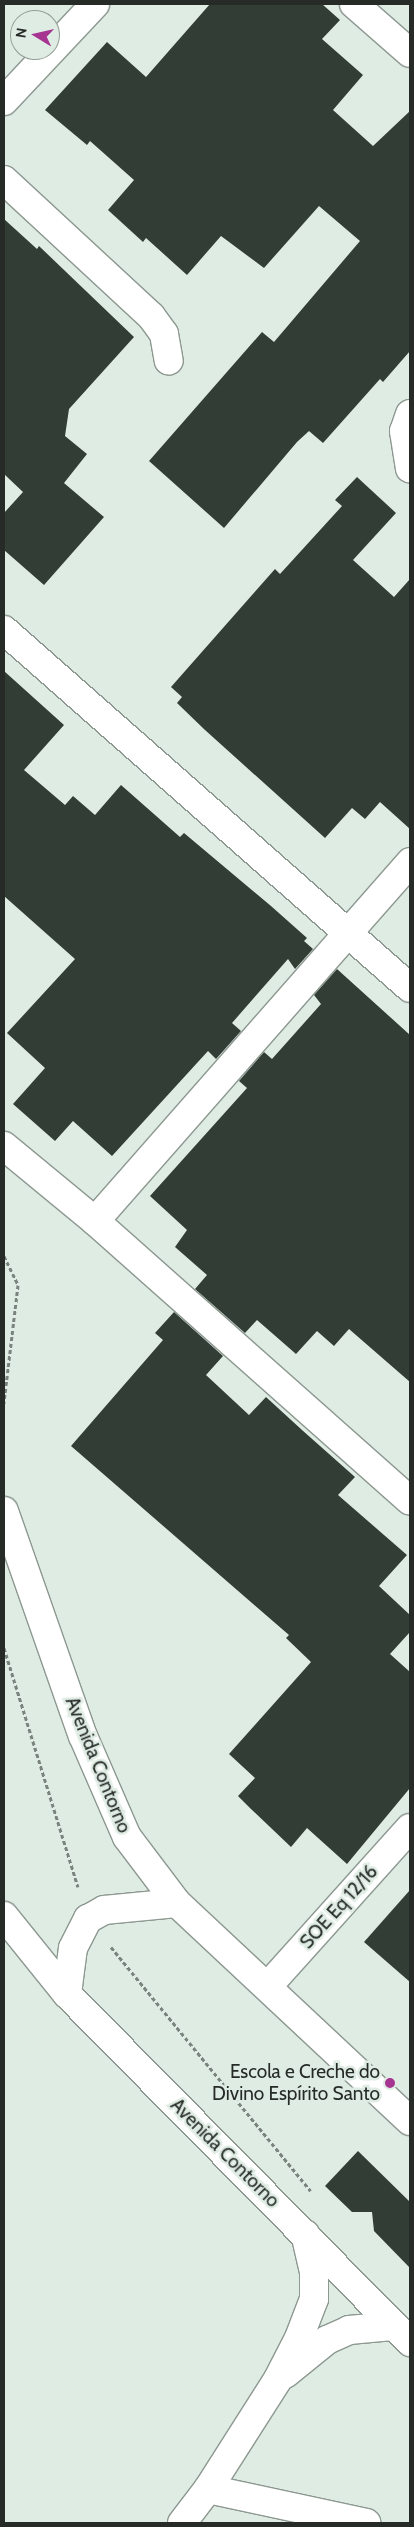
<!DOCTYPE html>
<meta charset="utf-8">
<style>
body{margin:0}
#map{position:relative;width:414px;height:2527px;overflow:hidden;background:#dfece3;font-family:Cabin,sans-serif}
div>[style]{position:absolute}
.building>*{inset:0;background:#323d36}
.path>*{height:3px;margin-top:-1.5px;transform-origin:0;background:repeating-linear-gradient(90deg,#7a837d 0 4px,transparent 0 6.5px)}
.roads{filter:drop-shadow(1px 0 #8c9890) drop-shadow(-1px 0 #8c9890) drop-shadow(0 1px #8c9890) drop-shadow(0 -1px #8c9890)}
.minor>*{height:28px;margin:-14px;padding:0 14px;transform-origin:14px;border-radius:14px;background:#fff}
.tertiary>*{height:28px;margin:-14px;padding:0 14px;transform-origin:14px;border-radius:14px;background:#fff}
.primary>*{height:28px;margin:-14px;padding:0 14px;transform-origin:14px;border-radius:14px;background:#fff}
.dots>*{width:14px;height:14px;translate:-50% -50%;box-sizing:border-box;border:2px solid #dfece3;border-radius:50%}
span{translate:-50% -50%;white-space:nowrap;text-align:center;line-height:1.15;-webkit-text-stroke:5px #dfece3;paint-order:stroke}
.street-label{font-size:19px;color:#262b28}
.poi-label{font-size:19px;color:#262b28}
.right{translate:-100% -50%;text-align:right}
.frame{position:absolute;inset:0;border:5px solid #262b28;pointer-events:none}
.north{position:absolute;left:10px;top:10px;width:50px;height:50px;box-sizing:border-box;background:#dfece3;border:1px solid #959f98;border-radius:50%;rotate:279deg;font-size:14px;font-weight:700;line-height:20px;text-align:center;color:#262b28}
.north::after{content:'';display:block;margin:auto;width:18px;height:22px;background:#a63592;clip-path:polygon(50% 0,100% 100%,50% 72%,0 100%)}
</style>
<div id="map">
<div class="building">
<i style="clip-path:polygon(210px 4px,322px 4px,340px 20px,322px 39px,363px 75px,333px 110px,373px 146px,410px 111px,410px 351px,383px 382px,380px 379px,323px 443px,309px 431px,297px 442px,224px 528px,149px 461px,262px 332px,274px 342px,360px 241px,319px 206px,264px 268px,221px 236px,187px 275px,146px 238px,143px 242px,108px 210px,134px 180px,90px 141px,87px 145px,45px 110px,107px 42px,146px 77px)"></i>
<i style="clip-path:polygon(4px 219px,37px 249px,39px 246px,134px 337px,69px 409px,65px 436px,87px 454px,64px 483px,104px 517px,44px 585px,4px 550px,4px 513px,23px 492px,4px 474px)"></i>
<i style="clip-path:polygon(357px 477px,396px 513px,353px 560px,394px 597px,410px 579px,410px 829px,380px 802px,365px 819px,352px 808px,325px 838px,205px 730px,177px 703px,182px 697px,171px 687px,275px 569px,280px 574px,342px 506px,335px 500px)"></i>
<i style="clip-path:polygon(4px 671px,64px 725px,24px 770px,65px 805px,73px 796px,95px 815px,121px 785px,180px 837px,184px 833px,271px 906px,307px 938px,304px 941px,313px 949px,295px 969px,288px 959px,232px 1023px,241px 1031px,216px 1059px,208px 1051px,112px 1156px,73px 1121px,55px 1141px,13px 1104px,45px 1068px,7px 1033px,75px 959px,4px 896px)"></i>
<i style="clip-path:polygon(337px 969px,410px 1035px,410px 1382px,349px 1329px,334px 1346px,317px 1331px,296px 1354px,257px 1320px,245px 1333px,195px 1289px,207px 1275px,175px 1247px,187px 1230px,150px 1196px,247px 1088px,239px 1081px,264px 1052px,272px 1059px,321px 1004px,314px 995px)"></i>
<i style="clip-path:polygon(174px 1312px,223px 1356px,206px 1375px,249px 1415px,266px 1397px,302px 1430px,355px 1477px,338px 1495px,407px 1555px,379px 1586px,410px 1615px,410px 1632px,390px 1654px,410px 1672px,410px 1788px,347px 1864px,307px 1828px,291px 1847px,251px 1809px,238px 1796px,255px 1778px,229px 1754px,311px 1662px,286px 1638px,289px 1635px,71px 1446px,163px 1340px,155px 1333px)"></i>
<i style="clip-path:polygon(410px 1890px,410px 1982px,364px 1942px)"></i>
<i style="clip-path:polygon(358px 2151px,410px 2202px,410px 2268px,374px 2231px,372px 2212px,352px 2212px,325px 2186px)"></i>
</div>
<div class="path">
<i style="left:4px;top:1256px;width:32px;rotate:64deg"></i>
<i style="left:18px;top:1285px;width:119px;rotate:96.8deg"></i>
<i style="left:4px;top:1648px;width:250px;rotate:72.8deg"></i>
<i style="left:111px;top:1947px;width:315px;rotate:50.7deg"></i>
</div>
<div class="roads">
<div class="minor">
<i style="left:354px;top:4px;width:74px;rotate:41.2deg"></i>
<i style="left:4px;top:101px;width:133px;rotate:-46.8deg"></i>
<i style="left:4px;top:180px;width:200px;rotate:42.8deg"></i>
<i style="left:151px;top:316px;width:22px;rotate:54deg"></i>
<i style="left:164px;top:334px;width:27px;rotate:80deg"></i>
<i style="left:410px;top:414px;width:18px;rotate:109deg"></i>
<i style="left:404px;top:431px;width:38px;rotate:81deg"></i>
<i style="left:4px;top:630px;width:541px;rotate:41.4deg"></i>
<i style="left:4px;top:1146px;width:118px;rotate:39.5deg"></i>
<i style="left:95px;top:1221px;width:421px;rotate:41.6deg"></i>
<i style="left:95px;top:1221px;width:478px;rotate:-48.7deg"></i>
<i style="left:285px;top:2374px;width:54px;rotate:-39deg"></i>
<i style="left:327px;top:2340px;width:24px;rotate:-24deg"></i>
<i style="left:349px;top:2330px;width:44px;rotate:-5.2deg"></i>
<i style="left:208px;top:2489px;width:162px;rotate:12.1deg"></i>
<i style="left:182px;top:2523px;width:43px;rotate:-52.6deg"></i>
<i style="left:208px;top:2489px;width:130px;rotate:-57.5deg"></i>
<i style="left:278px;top:2379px;width:46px;rotate:-62.9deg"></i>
<i style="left:299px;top:2338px;width:42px;rotate:-69deg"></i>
<i style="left:314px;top:2299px;width:27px;rotate:-90deg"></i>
<i style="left:314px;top:2272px;width:39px;rotate:-103deg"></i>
</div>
<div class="tertiary">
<i style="left:268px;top:1986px;width:212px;rotate:-48.1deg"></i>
</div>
<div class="primary">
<i style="left:4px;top:1511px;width:238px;rotate:70.7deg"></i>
<i style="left:83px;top:1736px;width:110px;rotate:66.5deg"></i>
<i style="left:127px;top:1837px;width:83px;rotate:52.9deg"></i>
<i style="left:177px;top:1903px;width:319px;rotate:43.1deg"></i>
<i style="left:4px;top:1916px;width:100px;rotate:51.1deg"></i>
<i style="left:67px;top:1994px;width:489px;rotate:45.4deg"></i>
<i style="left:67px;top:1994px;width:46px;rotate:-82.6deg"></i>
<i style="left:73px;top:1948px;width:33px;rotate:-63deg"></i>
<i style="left:88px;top:1919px;width:18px;rotate:-29deg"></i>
<i style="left:104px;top:1910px;width:73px;rotate:-5.5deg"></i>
</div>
</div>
<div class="dots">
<i style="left:390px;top:2083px;background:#a63592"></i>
</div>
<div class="street-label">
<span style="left:98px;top:1765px;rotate:68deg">Avenida Contorno</span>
<span style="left:339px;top:1907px;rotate:-48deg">SOE Eq 12/16</span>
<span style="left:225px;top:2153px;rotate:45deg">Avenida Contorno</span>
</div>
<div class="poi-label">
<span class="right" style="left:380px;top:2083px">Escola e Creche do<br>Divino Espírito Santo</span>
</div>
<div class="frame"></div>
<div class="north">N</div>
</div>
